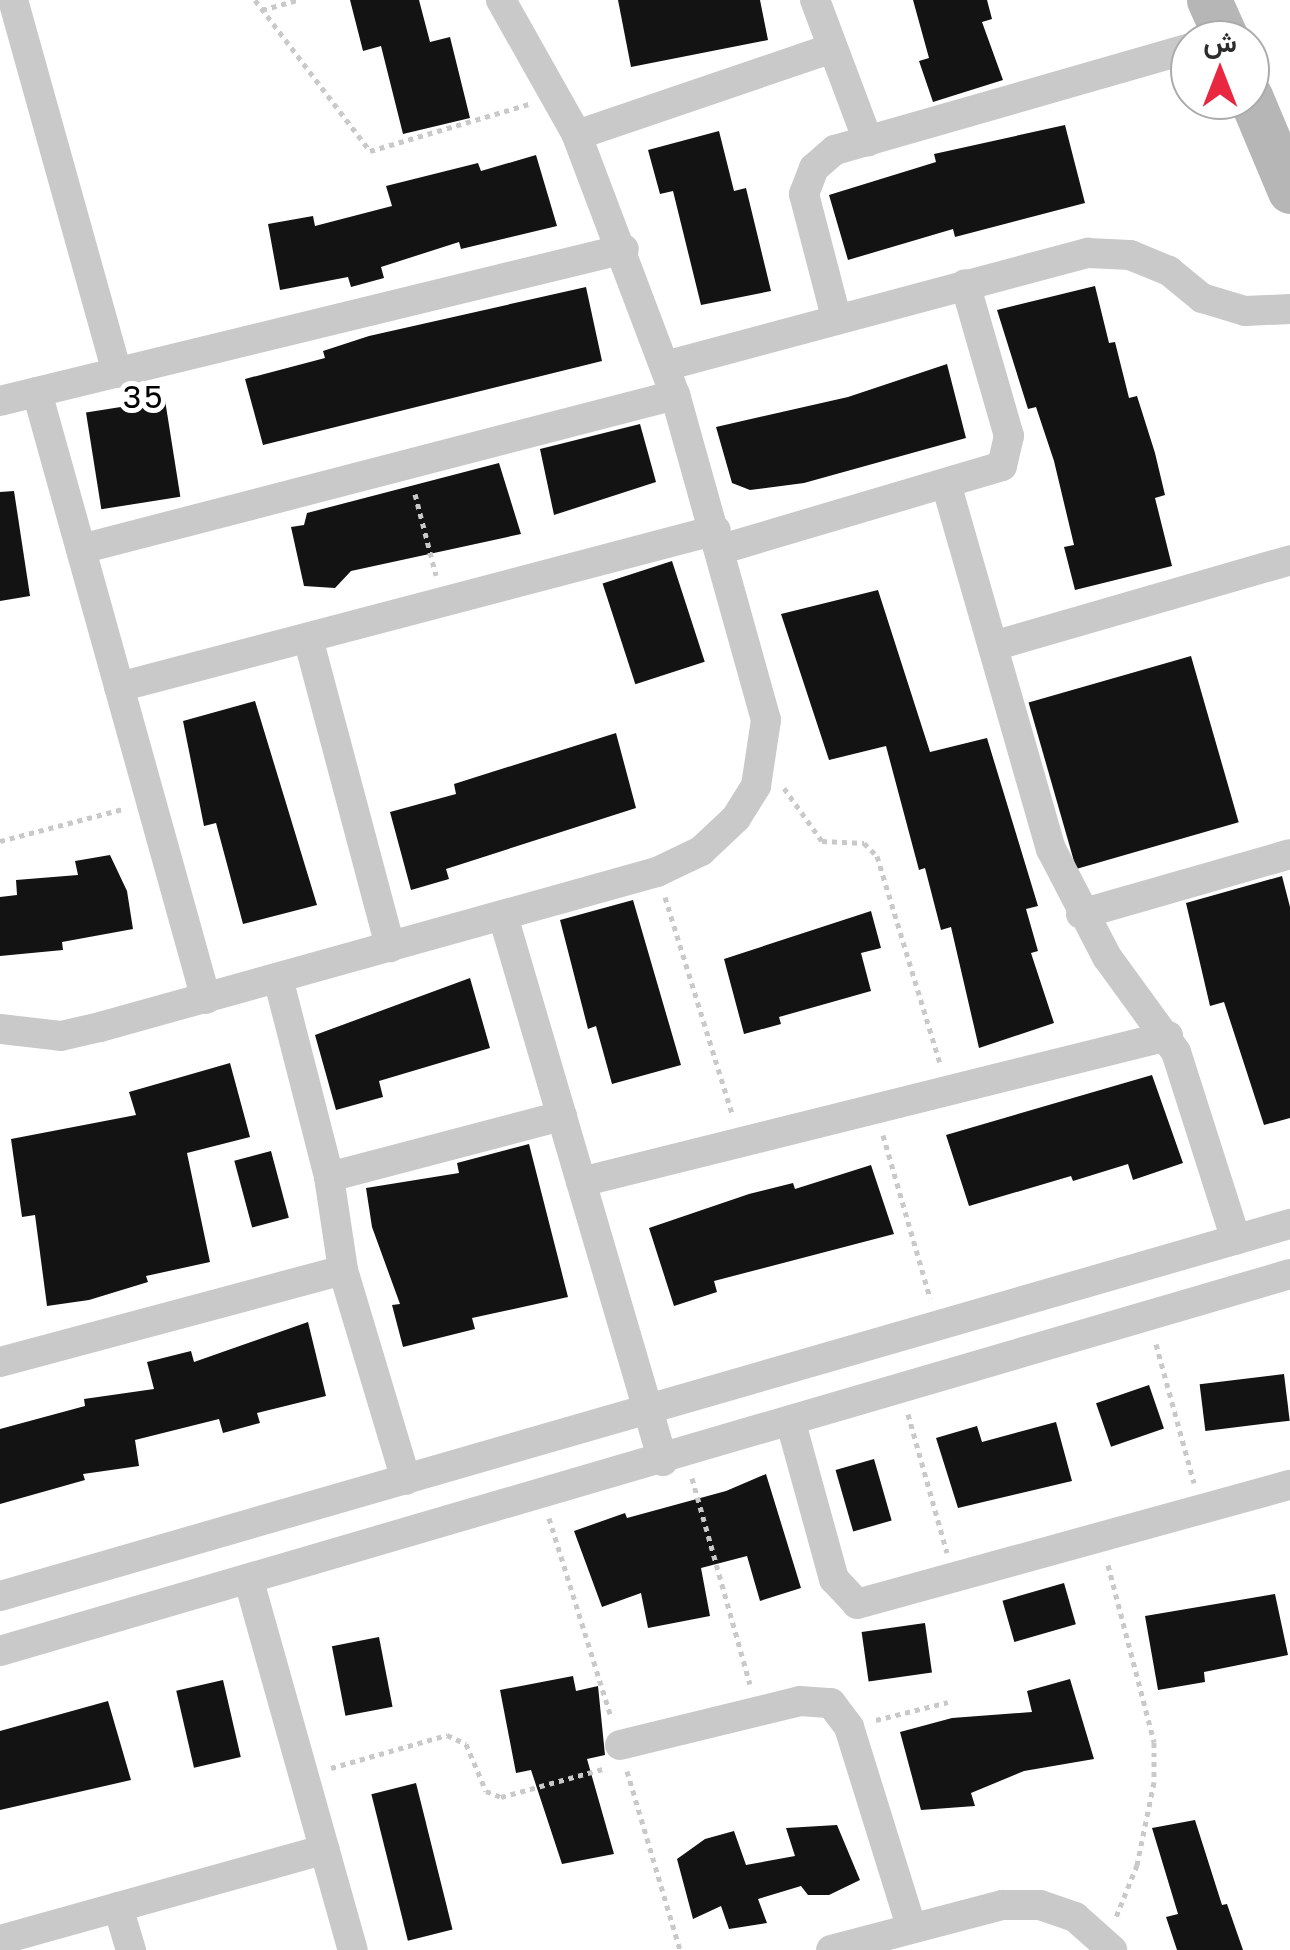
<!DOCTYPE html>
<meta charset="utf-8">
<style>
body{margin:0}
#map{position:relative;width:1290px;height:1950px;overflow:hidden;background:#fff;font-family:"Golos Text",Vazirmatn,sans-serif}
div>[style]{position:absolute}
.building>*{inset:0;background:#131313;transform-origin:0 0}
.path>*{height:5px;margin-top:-2.5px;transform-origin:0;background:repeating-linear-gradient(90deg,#c9c9c9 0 5px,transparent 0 10px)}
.minor>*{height:30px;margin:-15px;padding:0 15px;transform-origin:15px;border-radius:15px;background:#c9c9c9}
.secondary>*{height:45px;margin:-22.5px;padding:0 22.5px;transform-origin:22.5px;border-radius:22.5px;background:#b6b6b6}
span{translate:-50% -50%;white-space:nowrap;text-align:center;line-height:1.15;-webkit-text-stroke:10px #fff;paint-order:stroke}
.neighbourhood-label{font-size:32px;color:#000;letter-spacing:2.5px}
.north{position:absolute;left:1170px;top:20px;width:100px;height:100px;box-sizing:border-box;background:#fff;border:2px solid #ababab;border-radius:50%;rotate:0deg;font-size:28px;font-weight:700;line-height:40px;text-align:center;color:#2c2c2c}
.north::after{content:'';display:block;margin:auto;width:35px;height:45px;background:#ea2740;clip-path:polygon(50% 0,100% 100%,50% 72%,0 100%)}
</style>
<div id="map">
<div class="building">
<i style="clip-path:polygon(350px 0,419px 0,430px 42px,450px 37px,470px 118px,403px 134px,381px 46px,363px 51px)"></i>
<i style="clip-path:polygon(618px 0,760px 0,768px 40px,631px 67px)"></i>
<i style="clip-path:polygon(913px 0,987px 0,992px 19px,982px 22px,1003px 80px,933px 102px,919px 61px,929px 58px)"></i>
<i style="clip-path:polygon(1065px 125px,1085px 203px,955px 237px,953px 229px,848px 260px,829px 195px,936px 162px,934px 154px)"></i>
<i style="clip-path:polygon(719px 131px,734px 191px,746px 188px,771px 291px,701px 305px,673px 191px,660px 194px,648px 150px)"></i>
<i style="clip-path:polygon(536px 155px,557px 226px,461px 249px,459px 242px,381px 267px,384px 278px,351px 287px,348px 277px,280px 290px,268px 224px,313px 216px,315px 226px,392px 206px,386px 186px,478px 163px,481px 171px)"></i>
<i style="clip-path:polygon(1095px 286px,1109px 343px,1115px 342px,1129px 398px,1137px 396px,1155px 453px,1165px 495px,1155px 498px,1172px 566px,1075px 590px,1064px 547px,1074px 545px,1054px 461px,1036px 407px,1028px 409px,997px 310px)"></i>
<i style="clip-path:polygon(586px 287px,602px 361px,263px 445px,245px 379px,325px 358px,323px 351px,369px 336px)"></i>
<i style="clip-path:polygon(947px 364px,966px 438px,804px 483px,750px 490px,732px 483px,716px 427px,848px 397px)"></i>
<i style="left:165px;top:400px;width:98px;height:80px;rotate:81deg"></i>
<i style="clip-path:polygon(640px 424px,656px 482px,554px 515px,540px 449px)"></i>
<i style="clip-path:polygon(499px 463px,521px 534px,351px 571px,335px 588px,304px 586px,291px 527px,304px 525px,307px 513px)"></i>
<i style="clip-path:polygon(14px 491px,30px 596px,0 601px,0 492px)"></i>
<i style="left:672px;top:561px;width:106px;height:73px;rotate:72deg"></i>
<i style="clip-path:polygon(878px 590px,930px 752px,987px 738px,1038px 906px,1026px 909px,1038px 951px,1031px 953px,1054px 1023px,979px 1048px,951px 927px,941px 930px,925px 868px,919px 870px,886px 746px,829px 760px,781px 614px)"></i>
<i style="left:1191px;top:656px;width:173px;height:169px;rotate:74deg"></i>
<i style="clip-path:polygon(255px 701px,317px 905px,243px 924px,216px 823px,204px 826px,183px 721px)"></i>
<i style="clip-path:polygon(616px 733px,636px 808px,446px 869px,449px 879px,411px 890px,390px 812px,456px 794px,454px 784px)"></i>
<i style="clip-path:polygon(110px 855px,127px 891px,133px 929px,62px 942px,63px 950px,0 956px,0 897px,17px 895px,16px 880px,78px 875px,75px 861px)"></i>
<i style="clip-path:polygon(1282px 876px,1290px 907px,1290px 1118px,1264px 1125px,1224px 1002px,1210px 1006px,1186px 903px)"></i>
<i style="clip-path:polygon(633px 900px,681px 1065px,612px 1084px,596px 1026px,588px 1029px,560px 920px)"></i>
<i style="clip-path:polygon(871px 911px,881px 948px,861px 953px,871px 991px,779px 1017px,781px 1024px,744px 1034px,724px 959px)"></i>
<i style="clip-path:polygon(470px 978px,490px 1048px,379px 1081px,383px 1097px,336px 1110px,315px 1035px)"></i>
<i style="clip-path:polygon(230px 1063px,250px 1137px,187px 1153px,210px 1262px,146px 1276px,148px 1282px,89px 1300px,47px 1306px,35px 1215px,22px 1217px,11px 1139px,136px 1115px,129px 1092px)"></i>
<i style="clip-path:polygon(1152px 1075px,1183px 1163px,1133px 1180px,1128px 1164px,1073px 1181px,1071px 1176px,969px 1206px,946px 1135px)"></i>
<i style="clip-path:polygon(529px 1144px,568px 1297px,472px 1318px,475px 1329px,403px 1347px,392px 1305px,400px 1304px,372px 1227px,366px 1188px,459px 1173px,457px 1163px)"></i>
<i style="left:271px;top:1151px;width:69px;height:38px;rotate:75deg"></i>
<i style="clip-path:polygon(871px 1165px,894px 1234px,714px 1281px,717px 1292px,674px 1306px,649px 1228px,749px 1194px,793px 1183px,795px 1189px)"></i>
<i style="clip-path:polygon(308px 1322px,326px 1396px,257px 1413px,260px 1423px,223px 1433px,219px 1419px,135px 1440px,139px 1466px,83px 1474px,85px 1480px,0 1504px,0 1429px,85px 1406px,84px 1399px,154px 1389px,147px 1362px,191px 1351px,194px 1362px)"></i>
<i style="left:1284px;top:1374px;width:47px;height:85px;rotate:83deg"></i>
<i style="left:1149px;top:1385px;width:46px;height:56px;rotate:71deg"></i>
<i style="clip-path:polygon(1056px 1422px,1072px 1481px,958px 1508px,936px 1438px,977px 1426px,982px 1442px)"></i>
<i style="left:874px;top:1459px;width:64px;height:40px;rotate:74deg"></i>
<i style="clip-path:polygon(766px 1474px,801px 1588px,760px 1601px,747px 1556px,701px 1568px,710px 1616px,648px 1628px,641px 1593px,602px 1607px,574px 1531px,625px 1513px,627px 1518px,726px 1491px)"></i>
<i style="left:1064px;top:1583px;width:43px;height:64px;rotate:74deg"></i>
<i style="clip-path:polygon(1275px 1594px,1288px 1655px,1204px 1672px,1205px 1682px,1158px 1690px,1145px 1616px)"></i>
<i style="left:925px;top:1623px;width:50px;height:64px;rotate:82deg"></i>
<i style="left:379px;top:1637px;width:71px;height:48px;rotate:79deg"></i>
<i style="clip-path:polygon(573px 1676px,576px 1691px,598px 1686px,605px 1755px,587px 1759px,614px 1854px,562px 1864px,531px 1770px,516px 1773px,500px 1690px)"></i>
<i style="clip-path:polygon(1070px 1679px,1094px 1759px,1024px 1771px,971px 1793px,975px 1806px,921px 1810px,900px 1732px,952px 1718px,1032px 1712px,1027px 1691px)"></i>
<i style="left:223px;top:1680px;width:79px;height:48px;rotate:77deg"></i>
<i style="clip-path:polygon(108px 1701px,131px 1780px,0 1810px,0 1731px)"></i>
<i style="left:416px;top:1783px;width:151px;height:46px;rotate:76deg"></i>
<i style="clip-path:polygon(1195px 1820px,1222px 1905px,1227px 1904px,1243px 1950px,1177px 1950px,1166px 1917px,1178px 1914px,1152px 1828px)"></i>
<i style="clip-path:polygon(837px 1825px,860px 1880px,829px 1895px,808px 1895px,801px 1886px,758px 1899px,767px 1923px,729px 1929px,721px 1906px,693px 1919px,677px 1859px,705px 1839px,734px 1831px,746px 1865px,795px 1856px,786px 1828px)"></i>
</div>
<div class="path">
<i style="left:255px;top:0;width:190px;rotate:52.7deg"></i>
<i style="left:370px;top:151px;width:166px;rotate:-16.5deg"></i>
<i style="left:262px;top:10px;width:37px;rotate:-16deg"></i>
<i style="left:415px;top:494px;width:84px;rotate:75.5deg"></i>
<i style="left:784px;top:788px;width:65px;rotate:54.4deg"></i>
<i style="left:822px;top:841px;width:42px;rotate:2.7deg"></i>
<i style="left:864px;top:843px;width:18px;rotate:45deg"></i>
<i style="left:877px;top:856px;width:217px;rotate:73.1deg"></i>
<i style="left:0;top:841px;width:127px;rotate:-14.6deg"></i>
<i style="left:665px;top:897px;width:229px;rotate:72.8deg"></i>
<i style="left:883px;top:1135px;width:170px;rotate:73.9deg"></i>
<i style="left:1156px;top:1344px;width:144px;rotate:74.7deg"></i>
<i style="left:908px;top:1414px;width:144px;rotate:74.3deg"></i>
<i style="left:692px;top:1478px;width:214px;rotate:74.3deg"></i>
<i style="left:549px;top:1518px;width:208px;rotate:72.7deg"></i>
<i style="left:1108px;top:1565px;width:183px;rotate:75.4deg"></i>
<i style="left:1154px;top:1742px;width:40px;rotate:90deg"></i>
<i style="left:1154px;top:1782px;width:85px;rotate:101.6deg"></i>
<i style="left:1137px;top:1865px;width:56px;rotate:112deg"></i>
<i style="left:876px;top:1720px;width:74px;rotate:-14deg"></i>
<i style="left:331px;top:1768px;width:121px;rotate:-15.9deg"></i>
<i style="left:447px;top:1735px;width:21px;rotate:25deg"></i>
<i style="left:466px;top:1744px;width:51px;rotate:66.9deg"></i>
<i style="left:486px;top:1791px;width:16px;rotate:22deg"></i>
<i style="left:501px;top:1797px;width:106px;rotate:-15.4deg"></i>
<i style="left:627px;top:1771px;width:187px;rotate:73.5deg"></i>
</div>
<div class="minor">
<i style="left:13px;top:0;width:387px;rotate:74.4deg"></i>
<i style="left:815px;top:0;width:151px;rotate:69.4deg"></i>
<i style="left:577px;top:135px;width:270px;rotate:-18.8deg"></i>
<i style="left:836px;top:317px;width:127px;rotate:-104.6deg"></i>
<i style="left:804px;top:194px;width:28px;rotate:-69deg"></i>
<i style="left:814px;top:168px;width:28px;rotate:-41deg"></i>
<i style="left:835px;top:150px;width:369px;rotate:-16deg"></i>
<i style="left:665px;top:366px;width:438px;rotate:-15deg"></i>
<i style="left:1088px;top:253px;width:42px;rotate:2.7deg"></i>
<i style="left:1130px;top:255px;width:42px;rotate:22.3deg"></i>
<i style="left:1169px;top:271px;width:43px;rotate:39.3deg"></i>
<i style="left:1202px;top:298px;width:45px;rotate:16.8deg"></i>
<i style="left:1245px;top:311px;width:45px;rotate:-2.5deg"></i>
<i style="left:37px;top:392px;width:630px;rotate:74.44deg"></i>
<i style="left:0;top:401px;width:642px;rotate:-13.69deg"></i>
<i style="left:947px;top:487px;width:377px;rotate:74deg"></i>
<i style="left:1051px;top:849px;width:122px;rotate:62.6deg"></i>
<i style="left:1107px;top:957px;width:117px;rotate:54deg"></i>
<i style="left:1176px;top:1052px;width:197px;rotate:72.3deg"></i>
<i style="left:81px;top:549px;width:614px;rotate:-14.53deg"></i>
<i style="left:722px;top:549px;width:292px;rotate:-16.5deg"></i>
<i style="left:1002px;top:466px;width:31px;rotate:-77deg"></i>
<i style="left:1009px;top:436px;width:158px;rotate:-106.1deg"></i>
<i style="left:308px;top:638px;width:320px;rotate:75.1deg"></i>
<i style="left:993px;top:646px;width:309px;rotate:-16.1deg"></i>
<i style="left:119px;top:687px;width:617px;rotate:-14.73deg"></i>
<i style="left:1081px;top:914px;width:217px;rotate:-16deg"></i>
<i style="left:503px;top:916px;width:568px;rotate:73.64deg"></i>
<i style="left:278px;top:978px;width:205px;rotate:75.6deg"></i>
<i style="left:329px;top:1177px;width:94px;rotate:81.4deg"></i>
<i style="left:343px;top:1270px;width:219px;rotate:73.3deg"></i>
<i style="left:0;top:1029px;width:61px;rotate:6.5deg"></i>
<i style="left:61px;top:1036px;width:40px;rotate:-13deg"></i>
<i style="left:100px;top:1027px;width:578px;rotate:-15.55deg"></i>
<i style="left:657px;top:872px;width:49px;rotate:-25.5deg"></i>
<i style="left:701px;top:851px;width:48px;rotate:-43.3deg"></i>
<i style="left:736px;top:818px;width:38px;rotate:-58deg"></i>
<i style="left:756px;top:786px;width:67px;rotate:-81.4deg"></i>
<i style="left:766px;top:720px;width:337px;rotate:-105.6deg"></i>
<i style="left:675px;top:395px;width:278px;rotate:-110.7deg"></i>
<i style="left:577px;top:135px;width:155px;rotate:-119.4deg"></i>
<i style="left:329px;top:1177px;width:241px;rotate:-14.7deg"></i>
<i style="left:581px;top:1182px;width:605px;rotate:-13.97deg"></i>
<i style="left:0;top:1362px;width:355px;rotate:-15deg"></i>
<i style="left:791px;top:1423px;width:162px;rotate:74.6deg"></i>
<i style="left:834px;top:1579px;width:34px;rotate:47deg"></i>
<i style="left:857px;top:1604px;width:449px;rotate:-15.4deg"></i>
<i style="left:249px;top:1581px;width:383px;rotate:74.3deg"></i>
<i style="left:0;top:1596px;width:1343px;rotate:-16.09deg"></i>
<i style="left:0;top:1651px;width:1344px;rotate:-16.29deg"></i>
<i style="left:620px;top:1745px;width:185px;rotate:-13.7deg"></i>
<i style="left:800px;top:1701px;width:31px;rotate:4deg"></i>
<i style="left:831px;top:1703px;width:30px;rotate:53deg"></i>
<i style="left:849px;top:1727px;width:208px;rotate:72.7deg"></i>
<i style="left:118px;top:1907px;width:45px;rotate:73.2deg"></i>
<i style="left:0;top:1940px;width:337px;rotate:-15.6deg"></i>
<i style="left:831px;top:1950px;width:178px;rotate:-14.7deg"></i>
<i style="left:1003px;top:1905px;width:37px"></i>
<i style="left:1040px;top:1905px;width:37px;rotate:19deg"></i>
<i style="left:1075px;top:1917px;width:50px;rotate:41.7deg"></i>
</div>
<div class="secondary">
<i style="left:1209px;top:0;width:44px;rotate:65.8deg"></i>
<i style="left:1250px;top:96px;width:103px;rotate:67.2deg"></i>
</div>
<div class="neighbourhood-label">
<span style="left:144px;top:396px">35</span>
</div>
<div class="north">ش</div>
</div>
